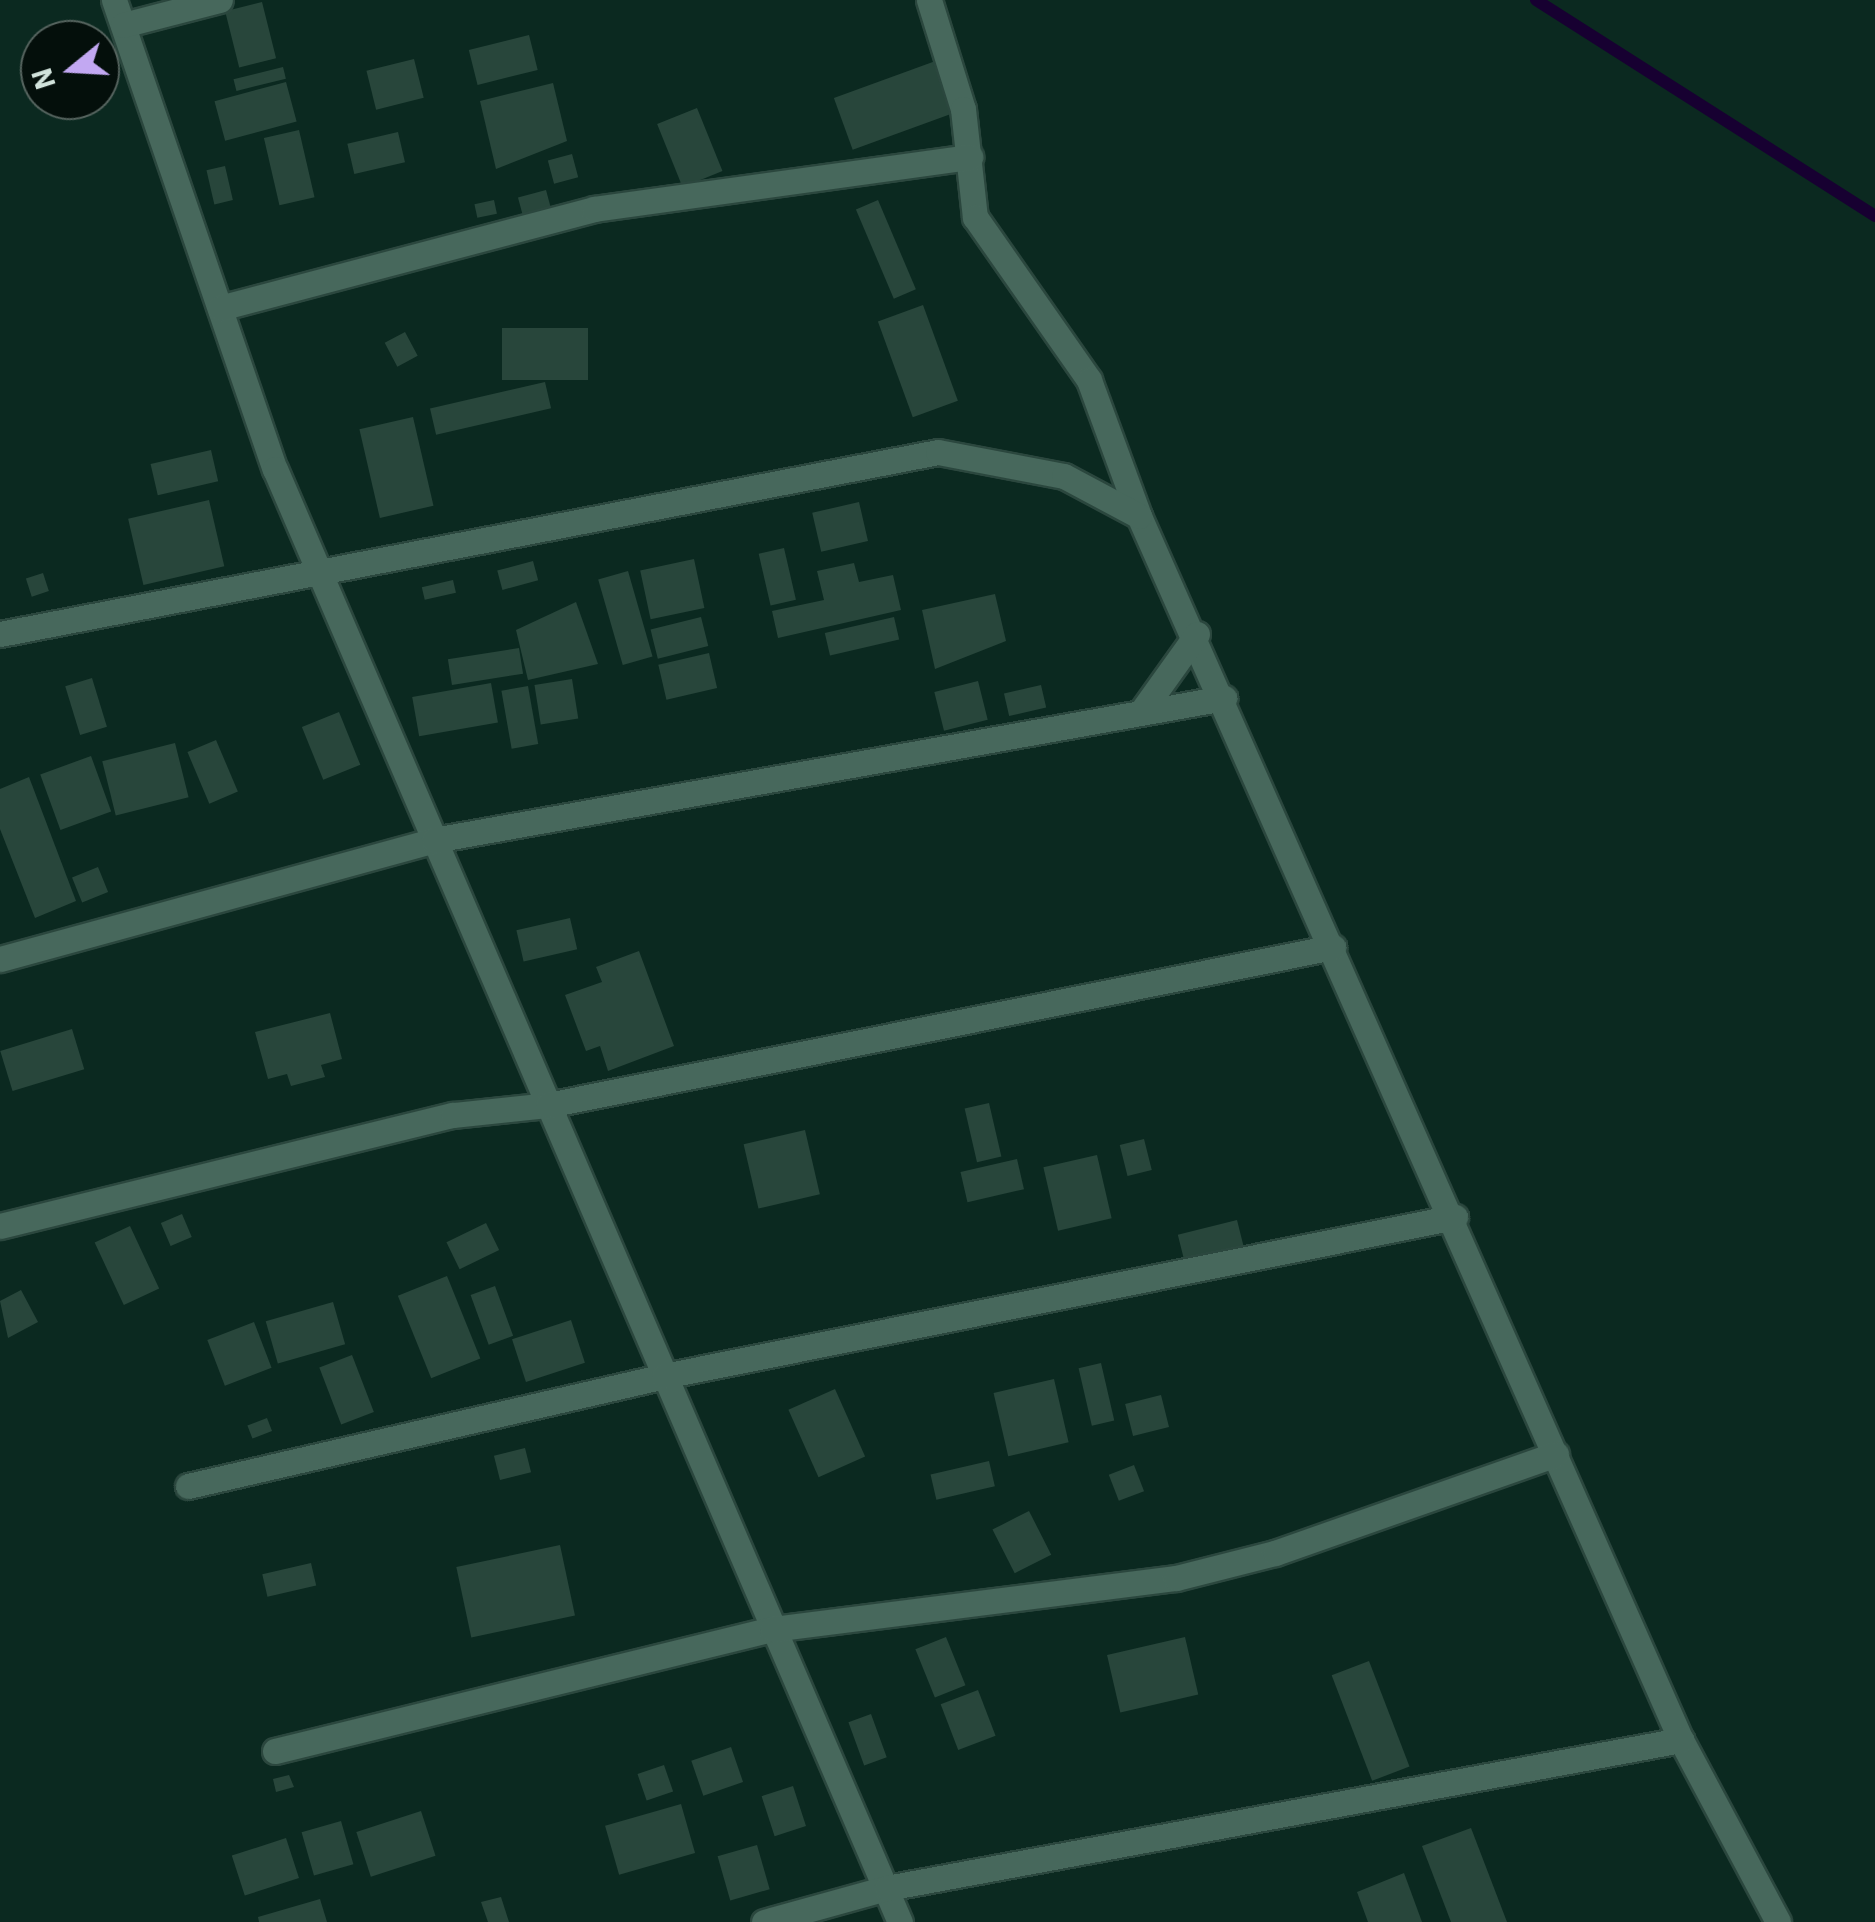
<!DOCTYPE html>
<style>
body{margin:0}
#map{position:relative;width:1875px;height:1922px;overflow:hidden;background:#0b2920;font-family:"IBM Plex Sans",sans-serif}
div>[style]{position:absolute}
.stream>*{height:12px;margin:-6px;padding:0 6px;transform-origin:6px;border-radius:6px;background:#170031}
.building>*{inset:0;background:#28463b;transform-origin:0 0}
.roads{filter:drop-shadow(2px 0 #2b473e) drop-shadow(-2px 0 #2b473e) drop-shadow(0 2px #2b473e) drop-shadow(0 -2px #2b473e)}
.minor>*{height:25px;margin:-12.5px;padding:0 12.5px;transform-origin:12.5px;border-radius:12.5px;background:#47685c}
span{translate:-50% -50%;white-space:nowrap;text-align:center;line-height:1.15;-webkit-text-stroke:9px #040f0b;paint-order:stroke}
.north{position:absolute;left:20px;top:20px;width:100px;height:100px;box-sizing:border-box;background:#040f0b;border:2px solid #56645f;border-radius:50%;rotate:252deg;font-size:28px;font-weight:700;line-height:40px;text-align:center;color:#d2e3dc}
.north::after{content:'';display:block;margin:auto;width:35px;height:45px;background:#c2a8f2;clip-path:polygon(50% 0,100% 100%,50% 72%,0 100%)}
</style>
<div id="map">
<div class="stream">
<i style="left:1536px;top:0;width:402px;rotate:32.5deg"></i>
</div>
<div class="building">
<i style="left:262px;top:2px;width:58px;height:38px;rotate:76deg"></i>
<i style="left:529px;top:35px;width:36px;height:62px;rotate:76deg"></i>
<i style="left:414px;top:59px;width:40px;height:49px;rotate:76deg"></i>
<i style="left:941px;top:59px;width:55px;height:114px;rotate:70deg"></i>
<i style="left:283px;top:67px;width:12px;height:51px;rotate:76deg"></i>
<i style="left:286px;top:82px;width:41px;height:74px;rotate:75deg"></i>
<i style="clip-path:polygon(553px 83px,567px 141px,496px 169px,480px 101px)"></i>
<i style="left:697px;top:108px;width:68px;height:43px;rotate:68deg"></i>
<i style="left:299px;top:130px;width:69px;height:36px;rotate:77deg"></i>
<i style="left:398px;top:132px;width:31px;height:52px;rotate:77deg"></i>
<i style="left:572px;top:154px;width:24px;height:25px;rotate:75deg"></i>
<i style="left:225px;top:166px;width:35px;height:19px;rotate:77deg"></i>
<i style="left:546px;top:190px;width:20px;height:29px;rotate:75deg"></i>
<i style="left:494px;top:200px;width:14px;height:20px;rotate:78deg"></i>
<i style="left:878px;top:200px;width:97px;height:24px;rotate:67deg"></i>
<i style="left:923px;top:305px;width:102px;height:48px;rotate:70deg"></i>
<i style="left:588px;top:328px;width:52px;height:86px;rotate:90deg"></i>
<i style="left:405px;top:332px;width:27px;height:23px;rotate:62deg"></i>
<i style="left:545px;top:382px;width:27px;height:118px;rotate:77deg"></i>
<i style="left:413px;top:417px;width:91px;height:55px;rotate:77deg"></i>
<i style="left:211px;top:450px;width:32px;height:62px;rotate:77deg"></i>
<i style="left:209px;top:500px;width:68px;height:83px;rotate:77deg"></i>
<i style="left:859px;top:502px;width:40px;height:48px;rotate:77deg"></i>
<i style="left:784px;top:548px;width:53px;height:26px;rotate:77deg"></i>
<i style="left:694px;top:559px;width:50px;height:55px;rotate:78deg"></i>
<i style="left:533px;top:561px;width:20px;height:37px;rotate:75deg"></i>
<i style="clip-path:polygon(854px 563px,859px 582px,893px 575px,901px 610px,778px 638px,772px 611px,824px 600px,817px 571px)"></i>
<i style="left:628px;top:571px;width:89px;height:31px;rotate:74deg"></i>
<i style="left:43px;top:573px;width:19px;height:18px;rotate:72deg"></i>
<i style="left:453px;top:580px;width:13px;height:32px;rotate:77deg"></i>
<i style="clip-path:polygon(995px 594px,1006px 641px,935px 669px,922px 610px)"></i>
<i style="clip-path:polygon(576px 602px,598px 664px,528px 680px,516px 630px)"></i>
<i style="left:701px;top:617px;width:30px;height:52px;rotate:76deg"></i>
<i style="left:894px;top:617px;width:23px;height:71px;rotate:77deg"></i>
<i style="left:519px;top:648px;width:26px;height:72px;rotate:81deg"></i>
<i style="left:709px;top:653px;width:36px;height:52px;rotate:77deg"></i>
<i style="left:92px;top:678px;width:51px;height:28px;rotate:73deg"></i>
<i style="left:572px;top:679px;width:40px;height:38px;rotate:81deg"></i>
<i style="left:978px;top:681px;width:40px;height:45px;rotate:76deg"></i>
<i style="left:491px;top:683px;width:40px;height:80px;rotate:80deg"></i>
<i style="left:1041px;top:685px;width:23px;height:38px;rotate:77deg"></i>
<i style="left:528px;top:686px;width:59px;height:27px;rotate:80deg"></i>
<i style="left:339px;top:712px;width:57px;height:40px;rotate:68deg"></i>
<i style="left:216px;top:740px;width:56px;height:31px;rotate:67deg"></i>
<i style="left:175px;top:743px;width:56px;height:75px;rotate:76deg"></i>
<i style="left:91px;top:756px;width:59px;height:54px;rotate:70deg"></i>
<i style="clip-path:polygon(29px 777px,76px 901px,35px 918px,0 829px,0 789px)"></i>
<i style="left:98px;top:867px;width:27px;height:28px;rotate:68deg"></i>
<i style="left:570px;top:918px;width:32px;height:55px;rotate:77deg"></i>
<i style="clip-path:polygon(639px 951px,674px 1046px,608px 1071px,600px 1046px,586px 1051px,565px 995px,602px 982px,596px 967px)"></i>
<i style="clip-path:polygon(330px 1013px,342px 1059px,321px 1065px,325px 1077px,291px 1086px,287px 1074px,268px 1079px,255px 1032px)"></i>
<i style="left:72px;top:1029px;width:42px;height:75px;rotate:73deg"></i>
<i style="left:989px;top:1103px;width:55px;height:25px;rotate:77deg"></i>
<i style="left:805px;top:1130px;width:66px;height:63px;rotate:77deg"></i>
<i style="left:1144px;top:1139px;width:32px;height:25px;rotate:76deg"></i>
<i style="left:1097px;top:1155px;width:65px;height:55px;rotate:77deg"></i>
<i style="left:1017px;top:1159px;width:31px;height:58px;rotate:77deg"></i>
<i style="left:182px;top:1214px;width:25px;height:23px;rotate:67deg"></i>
<i style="left:1237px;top:1220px;width:34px;height:61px;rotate:76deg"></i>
<i style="left:486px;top:1223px;width:30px;height:44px;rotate:64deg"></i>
<i style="left:130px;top:1226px;width:69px;height:39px;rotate:65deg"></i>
<i style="left:447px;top:1276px;width:89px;height:53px;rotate:68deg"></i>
<i style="left:495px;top:1286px;width:53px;height:26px;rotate:70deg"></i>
<i style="clip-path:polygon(21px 1290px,38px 1322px,8px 1338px,0 1301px)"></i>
<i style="left:333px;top:1302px;width:44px;height:70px;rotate:74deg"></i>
<i style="left:571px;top:1320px;width:45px;height:62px;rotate:72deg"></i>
<i style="left:254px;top:1322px;width:49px;height:50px;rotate:69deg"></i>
<i style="left:352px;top:1355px;width:61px;height:35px;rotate:69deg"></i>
<i style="left:1101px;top:1363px;width:59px;height:23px;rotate:77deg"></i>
<i style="left:1054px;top:1379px;width:65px;height:62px;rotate:77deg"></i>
<i style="left:835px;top:1389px;width:74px;height:51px;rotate:66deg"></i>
<i style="left:1161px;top:1395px;width:33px;height:37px;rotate:76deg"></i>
<i style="left:267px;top:1418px;width:14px;height:21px;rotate:69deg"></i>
<i style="left:525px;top:1448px;width:25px;height:32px;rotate:76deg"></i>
<i style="left:989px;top:1461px;width:26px;height:60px;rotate:77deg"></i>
<i style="left:1134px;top:1465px;width:28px;height:27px;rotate:69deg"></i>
<i style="left:1029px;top:1511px;width:49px;height:41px;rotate:63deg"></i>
<i style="left:560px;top:1545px;width:72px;height:106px;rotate:78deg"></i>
<i style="left:311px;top:1563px;width:23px;height:50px;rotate:77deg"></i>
<i style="left:946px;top:1637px;width:52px;height:33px;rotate:68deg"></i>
<i style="left:1185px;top:1637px;width:59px;height:80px;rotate:77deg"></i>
<i style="left:1369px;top:1661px;width:113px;height:40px;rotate:69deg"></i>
<i style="left:978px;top:1690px;width:49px;height:40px;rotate:69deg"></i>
<i style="left:871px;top:1714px;width:46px;height:24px;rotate:70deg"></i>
<i style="left:731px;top:1747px;width:37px;height:42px;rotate:71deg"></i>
<i style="left:664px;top:1765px;width:28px;height:28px;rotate:71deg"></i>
<i style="clip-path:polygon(289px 1775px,294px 1787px,276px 1792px,273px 1779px)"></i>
<i style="left:793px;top:1786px;width:42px;height:33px;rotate:72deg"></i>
<i style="left:681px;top:1804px;width:51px;height:79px;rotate:74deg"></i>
<i style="left:421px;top:1811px;width:47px;height:68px;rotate:72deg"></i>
<i style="left:341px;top:1821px;width:45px;height:41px;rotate:74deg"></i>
<i style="clip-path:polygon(1471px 1828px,1507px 1922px,1451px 1922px,1422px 1846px)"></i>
<i style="left:286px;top:1838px;width:42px;height:57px;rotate:72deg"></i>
<i style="left:757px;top:1845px;width:46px;height:41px;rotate:74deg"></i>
<i style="clip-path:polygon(1404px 1873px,1422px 1922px,1368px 1922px,1357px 1892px)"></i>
<i style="clip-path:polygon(501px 1897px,509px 1922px,488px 1922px,481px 1902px)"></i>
<i style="clip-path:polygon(320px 1899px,327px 1922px,259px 1922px,258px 1917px)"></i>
</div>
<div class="roads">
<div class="minor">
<i style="left:114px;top:0;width:496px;rotate:71.1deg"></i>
<i style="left:275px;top:469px;width:1582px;rotate:66.73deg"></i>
<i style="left:929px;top:0;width:114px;rotate:72.7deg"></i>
<i style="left:963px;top:109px;width:109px;rotate:83.7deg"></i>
<i style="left:975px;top:217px;width:199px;rotate:55deg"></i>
<i style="left:1089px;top:380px;width:145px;rotate:69.8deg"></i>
<i style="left:1139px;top:516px;width:1339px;rotate:66.12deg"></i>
<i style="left:1681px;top:1740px;width:206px;rotate:61.9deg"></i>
<i style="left:123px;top:25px;width:100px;rotate:-14.5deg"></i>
<i style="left:220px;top:308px;width:387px;rotate:-14.8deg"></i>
<i style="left:594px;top:209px;width:380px;rotate:-7.9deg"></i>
<i style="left:0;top:634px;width:955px;rotate:-10.98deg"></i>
<i style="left:938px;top:452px;width:128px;rotate:10.8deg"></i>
<i style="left:1064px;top:476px;width:85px;rotate:28.1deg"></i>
<i style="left:1144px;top:708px;width:91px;rotate:-54.4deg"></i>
<i style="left:0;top:959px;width:450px;rotate:-15.3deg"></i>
<i style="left:434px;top:840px;width:803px;rotate:-10.19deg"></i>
<i style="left:0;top:1226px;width:466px;rotate:-13.8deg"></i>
<i style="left:453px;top:1115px;width:96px;rotate:-6deg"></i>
<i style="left:548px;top:1105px;width:801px;rotate:-11.38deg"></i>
<i style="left:188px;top:1486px;width:489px;rotate:-13deg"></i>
<i style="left:664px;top:1376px;width:807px;rotate:-11.37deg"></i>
<i style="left:275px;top:1751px;width:512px;rotate:-13.79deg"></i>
<i style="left:772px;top:1629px;width:407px;rotate:-7.2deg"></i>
<i style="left:1176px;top:1578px;width:102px;rotate:-14.2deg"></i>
<i style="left:1275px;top:1553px;width:298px;rotate:-19.4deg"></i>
<i style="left:764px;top:1922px;width:128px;rotate:-15.5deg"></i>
<i style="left:887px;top:1888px;width:808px;rotate:-10.56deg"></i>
</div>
</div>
<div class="north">N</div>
</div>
